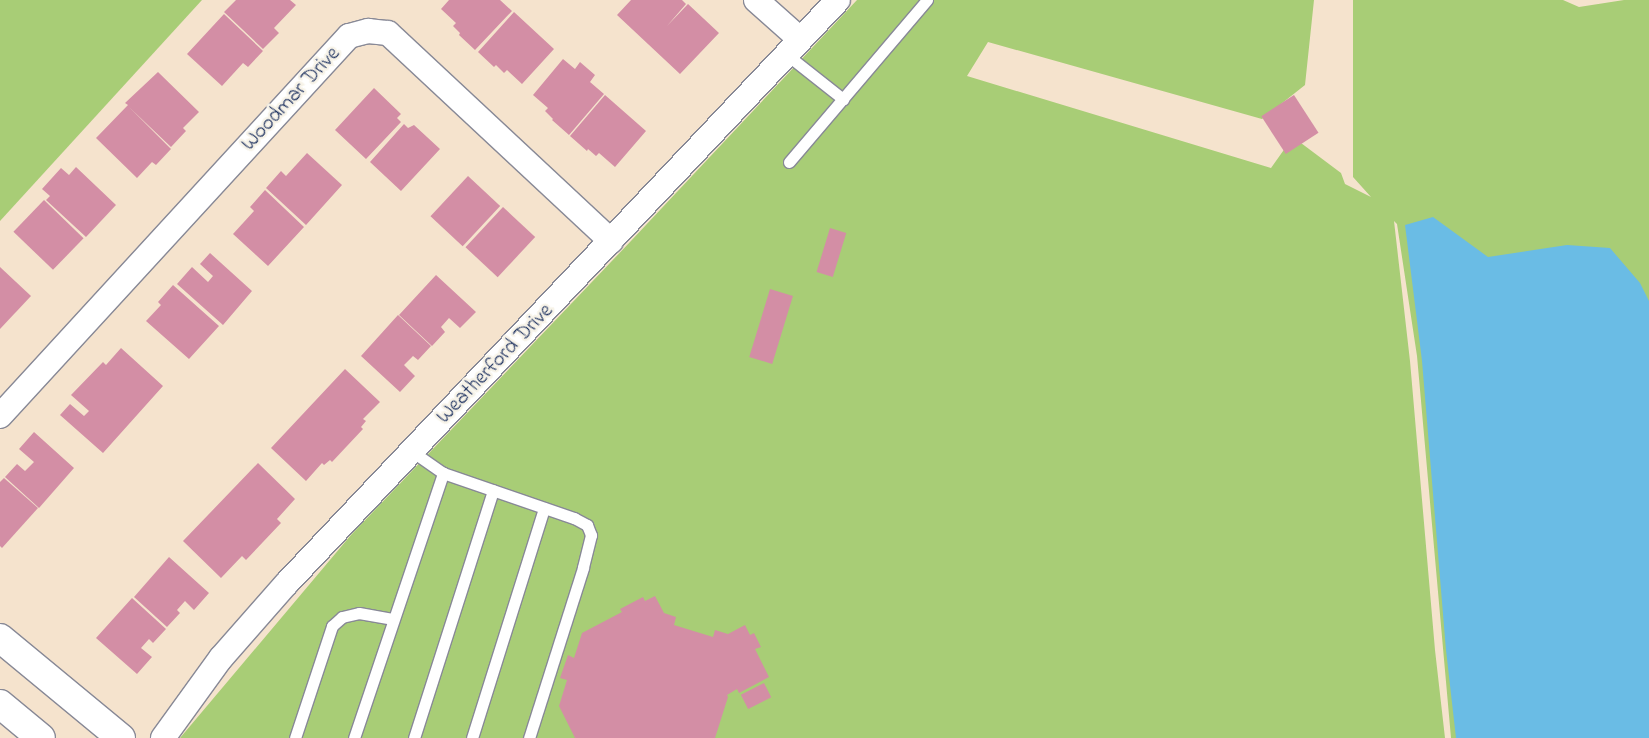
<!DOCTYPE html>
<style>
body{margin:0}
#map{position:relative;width:1649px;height:738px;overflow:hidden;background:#f5e3cd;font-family:"Indie Flower",sans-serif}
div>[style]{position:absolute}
.green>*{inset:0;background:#a8cd76}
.water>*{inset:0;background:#6abce5}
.building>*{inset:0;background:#d38ea5;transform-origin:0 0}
.roads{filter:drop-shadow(1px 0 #888996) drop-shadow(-1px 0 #888996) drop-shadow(0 1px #888996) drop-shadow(0 -1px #888996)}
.lane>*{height:11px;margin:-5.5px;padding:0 5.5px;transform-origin:5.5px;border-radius:5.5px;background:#fff}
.street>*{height:24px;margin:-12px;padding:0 12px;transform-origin:12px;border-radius:12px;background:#fff}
.secondary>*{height:28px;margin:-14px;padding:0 14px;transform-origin:14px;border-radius:14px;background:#fff}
span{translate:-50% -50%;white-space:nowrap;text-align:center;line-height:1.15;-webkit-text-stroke:5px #f7f3e8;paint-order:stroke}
.street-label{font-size:21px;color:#1b2f5e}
</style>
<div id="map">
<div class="green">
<i style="clip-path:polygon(0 0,202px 0,0 221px)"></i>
<i style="clip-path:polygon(857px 0,1314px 0,1305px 85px,1262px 119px,988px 42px,967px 76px,1271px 168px,1293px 137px,1341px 173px,1345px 184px,1371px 197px,1353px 177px,1353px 0,1563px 0,1579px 7px,1624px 0,1649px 0,1649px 738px,1451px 738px,1417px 356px,1397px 224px,1394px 221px,1410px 361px,1435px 650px,1445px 738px,180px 738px,351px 535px,630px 242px)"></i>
</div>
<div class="water">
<i style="clip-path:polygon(1433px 217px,1488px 257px,1567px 245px,1610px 248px,1640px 283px,1649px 301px,1649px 738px,1456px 738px,1446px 650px,1422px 361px,1405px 225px)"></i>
</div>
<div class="building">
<i style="clip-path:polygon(236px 0,290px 0,296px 5px,274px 28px,279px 33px,263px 49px,224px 12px)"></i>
<i style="clip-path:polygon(449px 0,500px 0,512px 11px,475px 50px,459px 35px,460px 33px,453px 26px,456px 23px,441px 9px)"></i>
<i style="clip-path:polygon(631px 0,682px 0,686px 4px,667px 26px,688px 4px,719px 33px,680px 74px,617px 15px)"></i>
<i style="clip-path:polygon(514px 12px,554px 49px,522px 84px,507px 70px,504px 73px,496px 65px,494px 67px,478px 52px)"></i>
<i style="clip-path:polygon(224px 14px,263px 51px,248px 67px,243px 63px,222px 86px,187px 54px)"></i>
<i style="clip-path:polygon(563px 59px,575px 69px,580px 62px,595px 75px,590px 82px,604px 94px,569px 135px,552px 120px,553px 119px,545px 111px,548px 108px,533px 95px)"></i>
<i style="clip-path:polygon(158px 72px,199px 112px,183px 128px,186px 131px,171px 147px,129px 107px,171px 149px,156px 165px,152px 162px,137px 178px,96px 138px,128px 105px,125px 103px)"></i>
<i style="clip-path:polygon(374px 88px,401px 114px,397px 118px,401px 122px,366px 159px,335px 130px)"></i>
<i style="clip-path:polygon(605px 95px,646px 131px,615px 167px,599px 153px,596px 156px,588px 149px,587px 151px,570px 136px)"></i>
<i style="left:1294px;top:95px;width:45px;height:39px;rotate:57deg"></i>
<i style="clip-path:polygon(404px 124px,408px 128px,414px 125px,440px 149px,401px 191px,370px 162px)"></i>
<i style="clip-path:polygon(307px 153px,342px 185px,306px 225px,266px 188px,281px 171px,286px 176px)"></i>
<i style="clip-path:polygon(76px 167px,116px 205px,86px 237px,46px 200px,50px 196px,42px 189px,61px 168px,69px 175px)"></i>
<i style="left:468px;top:176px;width:44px;height:55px;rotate:43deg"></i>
<i style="clip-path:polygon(265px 190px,304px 227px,268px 266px,233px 234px,254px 211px,250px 207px)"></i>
<i style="left:44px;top:200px;width:55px;height:44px;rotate:44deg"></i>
<i style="left:503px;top:207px;width:44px;height:55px;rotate:43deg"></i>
<i style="left:830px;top:228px;width:17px;height:46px;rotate:17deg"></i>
<i style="clip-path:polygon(210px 253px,252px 291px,223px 325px,177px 284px,192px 267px,208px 282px,213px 276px,200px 264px)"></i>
<i style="clip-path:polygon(0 267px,31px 296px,0 329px)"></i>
<i style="clip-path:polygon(436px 275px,476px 312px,460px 328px,449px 318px,441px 327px,445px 332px,432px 346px,399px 315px)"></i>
<i style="clip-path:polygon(173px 285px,219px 326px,189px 359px,146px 321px,161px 305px,158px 302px)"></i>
<i style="left:770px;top:289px;width:24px;height:71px;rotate:17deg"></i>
<i style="clip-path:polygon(398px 315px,431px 346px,418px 360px,413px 356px,404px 365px,415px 376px,400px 392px,361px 356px)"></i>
<i style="clip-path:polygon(121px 348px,163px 386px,103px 453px,60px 415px,70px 404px,84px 416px,89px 411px,71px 395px,103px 362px,106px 365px)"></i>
<i style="clip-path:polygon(345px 369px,380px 402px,363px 419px,366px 421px,361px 427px,363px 429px,347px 446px,332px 462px,330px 460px,324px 465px,322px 463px,306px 481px,271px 448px)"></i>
<i style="clip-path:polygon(34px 432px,74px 468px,39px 508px,5px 477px,17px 464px,25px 471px,34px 462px,19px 449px)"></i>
<i style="clip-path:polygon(258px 463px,295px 499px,277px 519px,281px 523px,263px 542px,246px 560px,242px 556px,221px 578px,183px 541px)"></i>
<i style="clip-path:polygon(4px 478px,38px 508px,2px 548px,0 546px,0 482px)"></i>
<i style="clip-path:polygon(169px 557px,209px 593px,194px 610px,185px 601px,177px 610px,180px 613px,167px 627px,134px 597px)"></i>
<i style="clip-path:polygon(655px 596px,664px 613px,676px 617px,674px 625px,713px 637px,715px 630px,728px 634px,745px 625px,750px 635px,754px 633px,761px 647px,755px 649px,769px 677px,739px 693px,737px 689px,727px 695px,728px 697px,715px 738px,575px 738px,559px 706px,567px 680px,560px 678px,568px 655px,574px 658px,582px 633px,622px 612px,620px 609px,643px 597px,645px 601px)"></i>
<i style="clip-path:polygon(132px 598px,166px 629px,153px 643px,149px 639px,141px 648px,152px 657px,137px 674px,96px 638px)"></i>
<i style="left:764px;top:683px;width:16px;height:26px;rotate:63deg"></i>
</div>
<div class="roads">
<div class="lane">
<i style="left:786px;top:54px;width:73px;rotate:38.3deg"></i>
<i style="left:789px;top:162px;width:213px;rotate:-49.6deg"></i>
<i style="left:443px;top:473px;width:139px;rotate:19deg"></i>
<i style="left:574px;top:518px;width:15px;rotate:28deg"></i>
<i style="left:587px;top:525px;width:11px;rotate:68deg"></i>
<i style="left:591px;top:535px;width:34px;rotate:104deg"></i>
<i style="left:583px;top:568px;width:178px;rotate:107.6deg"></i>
<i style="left:295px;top:738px;width:118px;rotate:-71.7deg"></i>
<i style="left:332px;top:626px;width:13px;rotate:-42deg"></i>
<i style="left:342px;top:617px;width:17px;rotate:-13deg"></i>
<i style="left:359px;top:613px;width:35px;rotate:10deg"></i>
<i style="left:354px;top:738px;width:280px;rotate:-71.4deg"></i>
<i style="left:443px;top:473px;width:38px;rotate:-145deg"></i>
<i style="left:414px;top:738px;width:260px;rotate:-72.3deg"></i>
<i style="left:472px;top:738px;width:241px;rotate:-72.6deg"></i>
</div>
<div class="street">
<i style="left:756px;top:0;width:59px;rotate:41.6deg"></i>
<i style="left:0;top:416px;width:516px;rotate:-47.43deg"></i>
<i style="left:349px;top:36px;width:20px;rotate:-15deg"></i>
<i style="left:368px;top:31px;width:20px;rotate:6deg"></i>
<i style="left:388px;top:33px;width:305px;rotate:43deg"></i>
<i style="left:163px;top:738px;width:99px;rotate:-54.1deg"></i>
<i style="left:221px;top:658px;width:100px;rotate:-48.7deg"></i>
<i style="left:287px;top:583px;width:802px;rotate:-46.62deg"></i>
</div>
<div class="secondary">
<i style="left:0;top:638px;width:157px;rotate:39.6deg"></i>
<i style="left:0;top:704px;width:53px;rotate:39.7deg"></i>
</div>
</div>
<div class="street-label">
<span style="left:291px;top:99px;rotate:-47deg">Woodmar Drive</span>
<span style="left:495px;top:364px;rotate:-46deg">Weatherford Drive</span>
</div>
</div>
